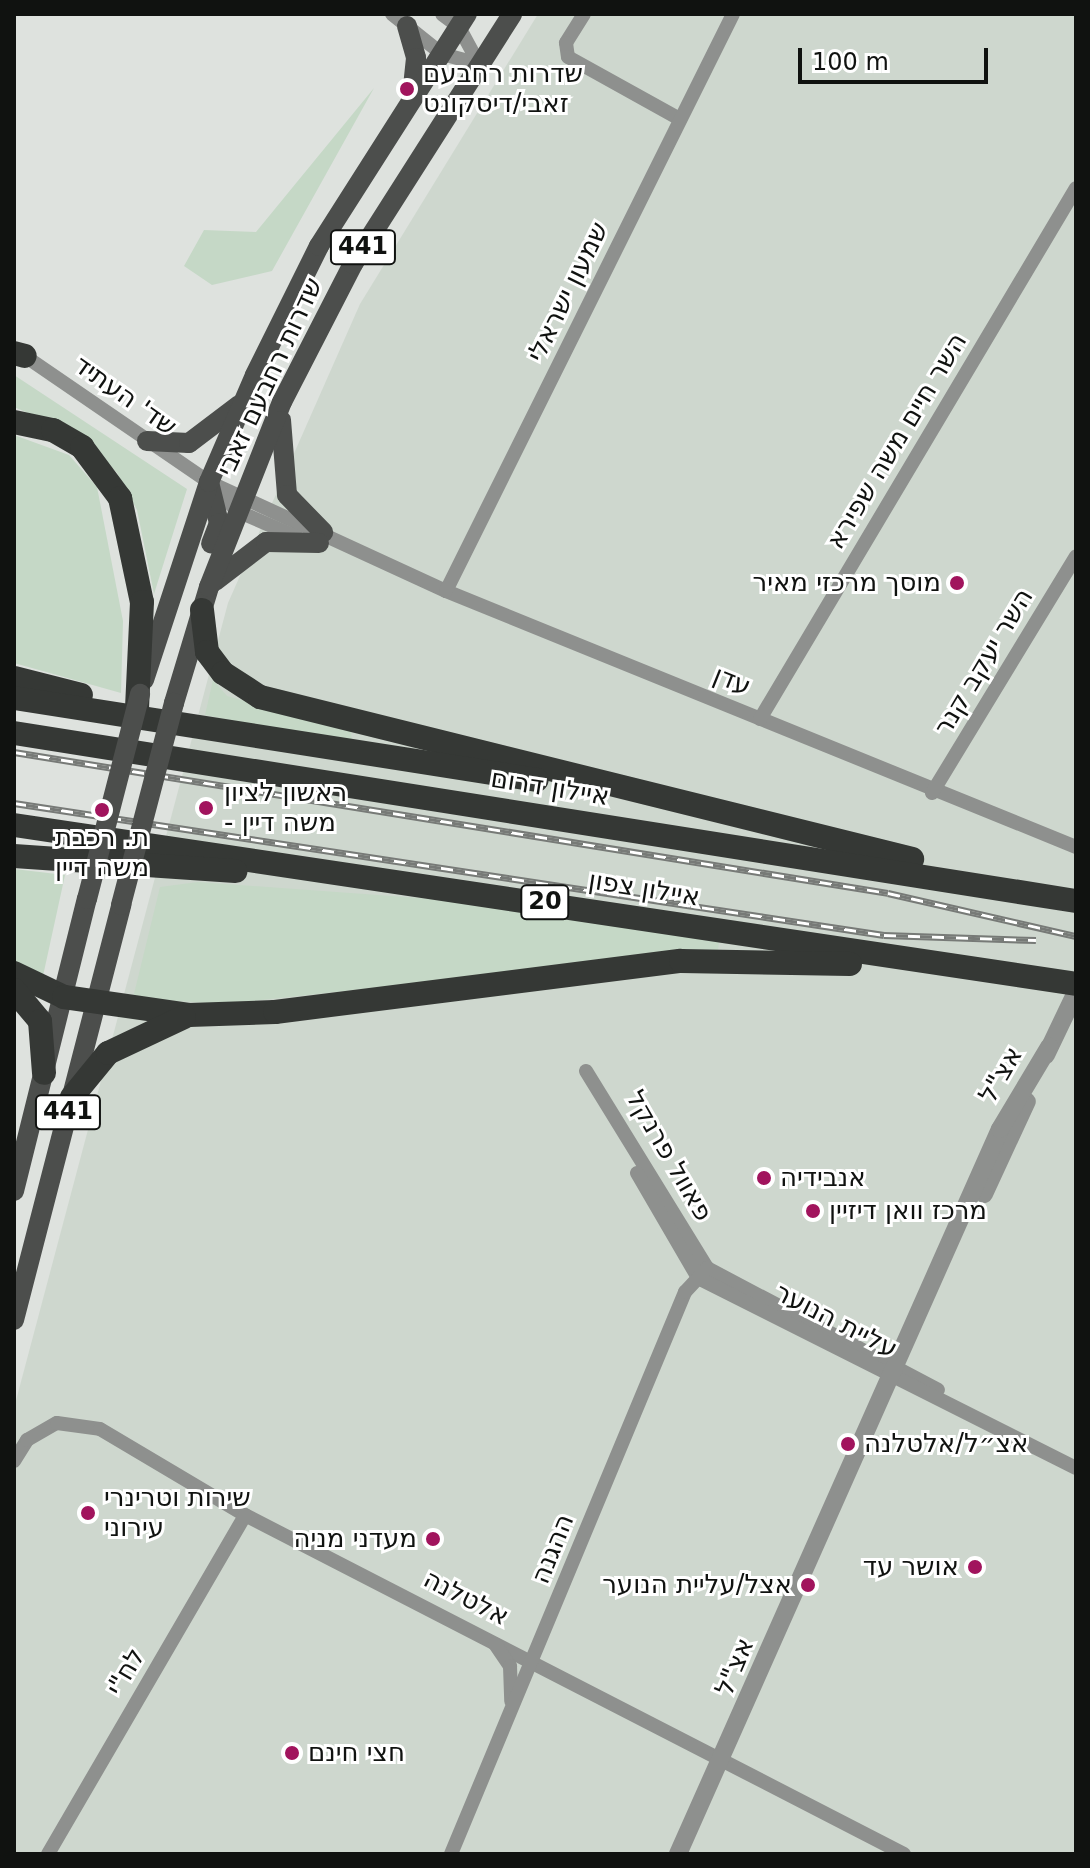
<!DOCTYPE html>
<meta charset="utf-8">
<style>
body{margin:0}
#map{position:relative;width:1090px;height:1868px;overflow:hidden;background:#dee2de;font-family:"DejaVu Sans",Heebo,sans-serif}
div>[style]{position:absolute}
.built>*{inset:0;background:#ced7ce}
.green>*{inset:0;background:#c5d8c6}
.minor>*{height:14px;margin:-7px;padding:0 7px;transform-origin:7px;border-radius:7px;background:#8e908e}
.tertiary>*{height:18px;margin:-9px;padding:0 9px;transform-origin:9px;border-radius:9px;background:#8e908e}
.primary>*{height:20px;margin:-10px;padding:0 10px;transform-origin:10px;border-radius:10px;background:#4c4e4c}
.motorway>*{height:24px;margin:-12px;padding:0 12px;transform-origin:12px;border-radius:12px;background:#353835}
.rail>*{height:7px;margin-top:-3.5px;transform-origin:0;background:repeating-linear-gradient(90deg,#fff 0 12px,#777a77 0 24px);box-sizing:border-box;border-block:2px solid #777a77}
.primary-bridge>*{height:20px;margin:-10px;padding:0 10px;transform-origin:10px;border-radius:10px;background:#4c4e4c}
.dots>*{width:22px;height:22px;translate:-50% -50%;box-sizing:border-box;border:4px solid #fff;border-radius:50%}
span{translate:-50% -50%;white-space:nowrap;text-align:center;line-height:1.15;-webkit-text-stroke:6px #fff;paint-order:stroke}
.shield-label span{padding:2px 6px;background:#fff;border:2px solid;border-radius:6px;-webkit-text-stroke-width:0}
.shield-label{font-size:24px;color:#101210;font-weight:700}
.poi-label{font-size:26px;color:#101210}
.left{translate:0 -50%;text-align:left}
.right{translate:-100% -50%;text-align:right}
.street-label{font-size:26px;color:#101210}
.frame{position:absolute;inset:0;border:16px solid #101210;pointer-events:none}
.scale{position:absolute;left:798px;top:48px;width:190px;height:36px;box-sizing:border-box;border:4px solid #101210;border-top:0;padding-left:10px;font-size:24px;line-height:28px;white-space:nowrap;color:#101210;-webkit-text-stroke:6px #fff;paint-order:stroke}
</style>
<div id="map">
<div class="built">
<i style="clip-path:polygon(538px 14px,1076px 14px,1076px 1854px,14px 1854px,14px 1408px,228px 603px,360px 304px)"></i>
</div>
<div class="green">
<i style="clip-path:polygon(374px 88px,272px 271px,212px 285px,184px 266px,204px 230px,256px 232px)"></i>
<i style="clip-path:polygon(14px 375px,187px 489px,154px 594px,137px 510px,117px 473px,82px 436px,14px 407px)"></i>
<i style="clip-path:polygon(14px 435px,69px 455px,97px 487px,123px 621px,121px 693px,14px 663px)"></i>
<i style="clip-path:polygon(213px 680px,227px 696px,351px 731px,352px 743px,205px 715px)"></i>
<i style="clip-path:polygon(14px 869px,65px 875px,43px 976px,14px 961px)"></i>
<i style="clip-path:polygon(198px 882px,433px 899px,719px 941px,718px 951px,224px 1004px,133px 998px,160px 887px)"></i>
</div>
<div class="minor">
<i style="left:392px;top:14px;width:64px;rotate:38.7deg"></i>
<i style="left:442px;top:54px;width:38px;rotate:15deg"></i>
<i style="left:479px;top:64px;width:42px;rotate:-118.4deg"></i>
<i style="left:459px;top:27px;width:21px;rotate:-143deg"></i>
<i style="left:584px;top:14px;width:34px;rotate:122deg"></i>
<i style="left:566px;top:43px;width:14px;rotate:82deg"></i>
<i style="left:568px;top:57px;width:128px;rotate:29deg"></i>
<i style="left:19px;top:352px;width:230px;rotate:34.4deg"></i>
<i style="left:209px;top:482px;width:261px;rotate:24.7deg"></i>
<i style="left:446px;top:591px;width:680px;rotate:22.11deg"></i>
<i style="left:214px;top:487px;width:33px;rotate:46deg"></i>
<i style="left:237px;top:511px;width:65px;rotate:23.4deg"></i>
<i style="left:446px;top:591px;width:644px;rotate:-63.55deg"></i>
<i style="left:760px;top:719px;width:618px;rotate:-59.24deg"></i>
<i style="left:932px;top:793px;width:277px;rotate:-58.7deg"></i>
<i style="left:586px;top:1071px;width:231px;rotate:58.4deg"></i>
<i style="left:637px;top:1173px;width:121px;rotate:59.8deg"></i>
<i style="left:707px;top:1268px;width:261px;rotate:27.8deg"></i>
<i style="left:698px;top:1278px;width:423px;rotate:26.7deg"></i>
<i style="left:14px;top:1461px;width:25px;rotate:-58deg"></i>
<i style="left:27px;top:1440px;width:34px;rotate:-30deg"></i>
<i style="left:57px;top:1423px;width:43px;rotate:7.9deg"></i>
<i style="left:100px;top:1429px;width:169px;rotate:30.7deg"></i>
<i style="left:245px;top:1515px;width:741px;rotate:27.22deg"></i>
<i style="left:495px;top:1644px;width:27px;rotate:56deg"></i>
<i style="left:510px;top:1666px;width:35px;rotate:88deg"></i>
<i style="left:48px;top:1854px;width:392px;rotate:-59.8deg"></i>
<i style="left:451px;top:1854px;width:609px;rotate:-67.39deg"></i>
<i style="left:685px;top:1292px;width:33px;rotate:-47deg"></i>
</div>
<div class="tertiary">
<i style="left:1046px;top:1055px;width:70px;rotate:-64.5deg"></i>
<i style="left:984px;top:1194px;width:102px;rotate:-65.2deg"></i>
<i style="left:678px;top:1854px;width:793px;rotate:-66.05deg"></i>
<i style="left:1000px;top:1129px;width:96px;rotate:-59.1deg"></i>
</div>
<div class="primary">
<i style="left:407px;top:26px;width:33px;rotate:74deg"></i>
<i style="left:416px;top:58px;width:38px;rotate:96deg"></i>
<i style="left:281px;top:420px;width:75px;rotate:85.4deg"></i>
<i style="left:287px;top:495px;width:52px;rotate:45.8deg"></i>
<i style="left:147px;top:441px;width:42px;rotate:2.7deg"></i>
<i style="left:189px;top:443px;width:63px;rotate:-37.2deg"></i>
<i style="left:209px;top:482px;width:42px;rotate:76.3deg"></i>
<i style="left:219px;top:523px;width:22px;rotate:111deg"></i>
<i style="left:215px;top:581px;width:64px;rotate:-37.4deg"></i>
<i style="left:266px;top:542px;width:53px;rotate:1.1deg"></i>
<i style="left:144px;top:680px;width:208px;rotate:-71.8deg"></i>
<i style="left:209px;top:482px;width:116px;rotate:-66.7deg"></i>
<i style="left:255px;top:375px;width:144px;rotate:-63.6deg"></i>
<i style="left:319px;top:246px;width:275px;rotate:-57.5deg"></i>
<i style="left:174px;top:703px;width:121px;rotate:-73.2deg"></i>
<i style="left:209px;top:587px;width:199px;rotate:-68.5deg"></i>
<i style="left:282px;top:402px;width:155px;rotate:-62.8deg"></i>
<i style="left:353px;top:264px;width:296px;rotate:-57.5deg"></i>
<i style="left:14px;top:1191px;width:301px;rotate:-76deg"></i>
<i style="left:14px;top:1320px;width:429px;rotate:-75.5deg"></i>
</div>
<div class="motorway">
<i style="left:14px;top:353px;width:11px;rotate:15deg"></i>
<i style="left:14px;top:422px;width:40px;rotate:12deg"></i>
<i style="left:53px;top:430px;width:34px;rotate:30deg"></i>
<i style="left:82px;top:447px;width:64px;rotate:53.3deg"></i>
<i style="left:120px;top:498px;width:106px;rotate:78.1deg"></i>
<i style="left:142px;top:602px;width:105px;rotate:92.7deg"></i>
<i style="left:202px;top:610px;width:42px;rotate:83.2deg"></i>
<i style="left:207px;top:652px;width:26px;rotate:53deg"></i>
<i style="left:223px;top:673px;width:44px;rotate:33deg"></i>
<i style="left:260px;top:697px;width:672px;rotate:13.95deg"></i>
<i style="left:14px;top:678px;width:69px;rotate:14.2deg"></i>
<i style="left:14px;top:698px;width:529px;rotate:8.91deg"></i>
<i style="left:14px;top:733px;width:1075px;rotate:8.99deg"></i>
<i style="left:14px;top:825px;width:1074px;rotate:8.51deg"></i>
<i style="left:14px;top:856px;width:222px;rotate:3.9deg"></i>
<i style="left:14px;top:973px;width:55px;rotate:25.6deg"></i>
<i style="left:64px;top:997px;width:126px;rotate:8.2deg"></i>
<i style="left:189px;top:1015px;width:86px;rotate:-2deg"></i>
<i style="left:275px;top:1012px;width:409px;rotate:-7.2deg"></i>
<i style="left:681px;top:961px;width:169px;rotate:1deg"></i>
<i style="left:14px;top:990px;width:40px;rotate:50deg"></i>
<i style="left:40px;top:1021px;width:52px;rotate:85.6deg"></i>
<i style="left:72px;top:1097px;width:57px;rotate:-50.7deg"></i>
<i style="left:108px;top:1053px;width:84px;rotate:-25.3deg"></i>
</div>
<div class="rail">
<i style="left:14px;top:752px;width:885px;rotate:9.16deg"></i>
<i style="left:888px;top:893px;width:193px;rotate:12.9deg"></i>
<i style="left:14px;top:803px;width:880px;rotate:8.63deg"></i>
<i style="left:884px;top:935px;width:152px;rotate:1.9deg"></i>
</div>
<div class="primary-bridge">
<i style="left:87px;top:899px;width:212px;rotate:-75.5deg"></i>
<i style="left:121px;top:905px;width:209px;rotate:-75.3deg"></i>
</div>
<div class="dots">
<i style="left:407px;top:89px;background:#a1145d"></i>
<i style="left:957px;top:583px;background:#a1145d"></i>
<i style="left:206px;top:808px;background:#a1145d"></i>
<i style="left:102px;top:810px;background:#a1145d"></i>
<i style="left:764px;top:1178px;background:#a1145d"></i>
<i style="left:813px;top:1211px;background:#a1145d"></i>
<i style="left:848px;top:1444px;background:#a1145d"></i>
<i style="left:88px;top:1513px;background:#a1145d"></i>
<i style="left:433px;top:1539px;background:#a1145d"></i>
<i style="left:975px;top:1567px;background:#a1145d"></i>
<i style="left:808px;top:1585px;background:#a1145d"></i>
<i style="left:292px;top:1753px;background:#a1145d"></i>
</div>
<div class="shield-label">
<span style="left:363px;top:247px">441</span>
<span style="left:545px;top:902px">20</span>
<span style="left:68px;top:1112px">441</span>
</div>
<div class="poi-label">
<span class="left" style="left:423px;top:89px">שדרות רחבעם<br>זאבי/דיסקונט</span>
<span class="right" style="left:941px;top:583px">מוסך מרכזי מאיר</span>
<span class="left" style="left:224px;top:808px">ראשון לציון<br>- משה דיין</span>
<span style="left:102px;top:853px">ת. רכבת<br>משה דיין</span>
<span class="left" style="left:780px;top:1178px">אנבידיה</span>
<span class="left" style="left:829px;top:1211px">מרכז וואן דיזיין</span>
<span class="left" style="left:864px;top:1444px">אצ״ל/אלטלנה</span>
<span class="left" style="left:104px;top:1513px">שירות וטרינרי<br>עירוני</span>
<span class="right" style="left:417px;top:1539px">מעדני מניה</span>
<span class="right" style="left:959px;top:1567px">אושר עד</span>
<span class="right" style="left:792px;top:1585px">אצל/עליית הנוער</span>
<span class="left" style="left:308px;top:1753px">חצי חינם</span>
</div>
<div class="street-label">
<span style="left:568px;top:292px;rotate:-64deg">שמעון ישראלי</span>
<span style="left:270px;top:377px;rotate:-65deg">שדרות רחבעם זאבי</span>
<span style="left:125px;top:396px;rotate:35deg">שד' העתיד</span>
<span style="left:897px;top:441px;rotate:-59deg">השר חיים משה שפירא</span>
<span style="left:984px;top:662px;rotate:-59deg">השר יעקב קנר</span>
<span style="left:732px;top:681px;rotate:22deg">עדן</span>
<span style="left:550px;top:788px;rotate:9deg">איילון דרום</span>
<span style="left:644px;top:889px;rotate:9deg">איילון צפון</span>
<span style="left:1001px;top:1075px;rotate:-60deg">אצ"ל</span>
<span style="left:669px;top:1156px;rotate:60deg">פאוול פרנקל</span>
<span style="left:836px;top:1321px;rotate:27deg">עליית הנוער</span>
<span style="left:553px;top:1549px;rotate:-68deg">ההגנה</span>
<span style="left:466px;top:1598px;rotate:27deg">אלטלנה</span>
<span style="left:735px;top:1667px;rotate:-67deg">אצ"ל</span>
<span style="left:126px;top:1672px;rotate:-60deg">לח"י</span>
</div>
<div class="frame"></div>
<div class="scale">100 m</div>
</div>
